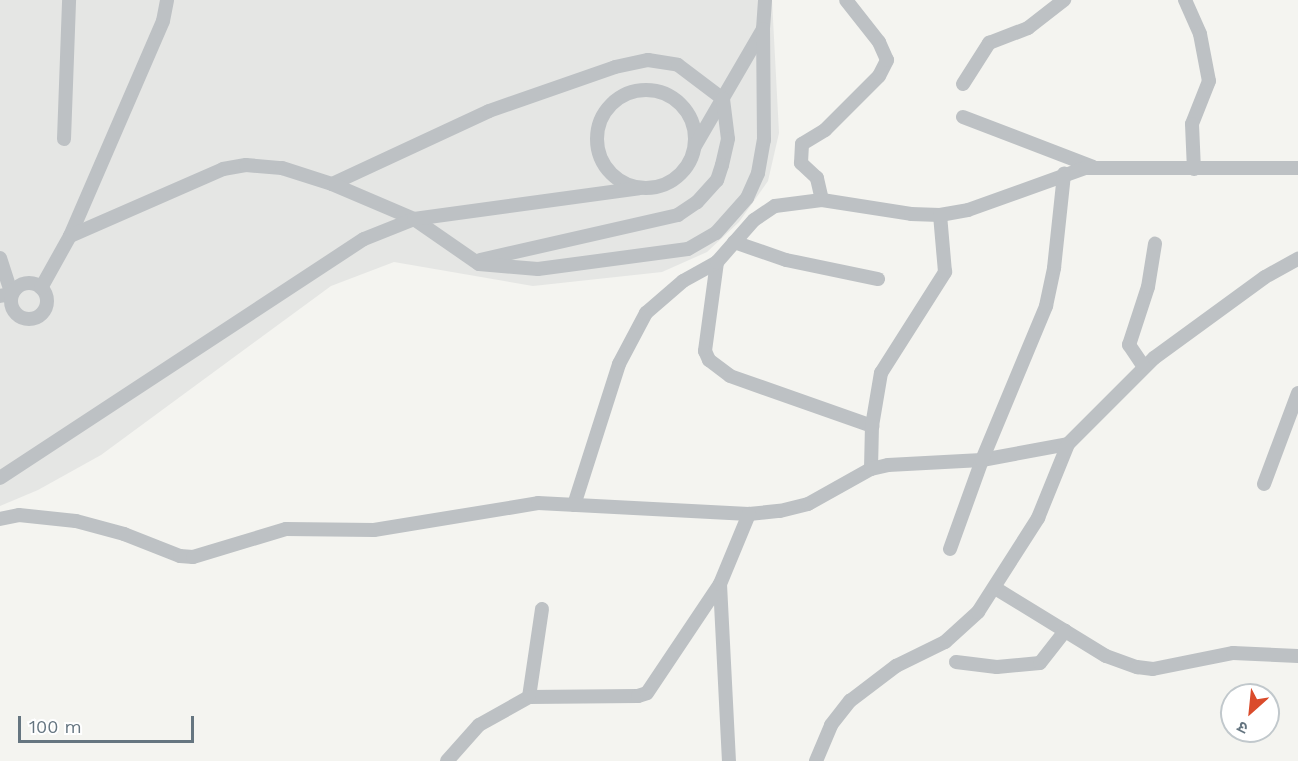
<!DOCTYPE html>
<meta charset="utf-8">
<style>
body{margin:0}
#map{position:relative;width:1298px;height:761px;overflow:hidden;background:#f4f4f0;font-family:"Work Sans","Noto Sans Devanagari",sans-serif}
div>[style]{position:absolute}
.built>*{inset:0;background:#e5e6e4}
.minor>*{height:14px;margin:-7px;padding:0 7px;transform-origin:7px;border-radius:7px;background:#bdc1c4}
.minor>.ring{margin:-7px;padding:0;box-sizing:content-box;background:none;border:14px solid #bdc1c4;border-radius:50%}
span{translate:-50% -50%;white-space:nowrap;text-align:center;line-height:1.15;-webkit-text-stroke:6px #fff;paint-order:stroke}
.north{position:absolute;left:1220px;top:683px;width:60px;height:60px;box-sizing:border-box;background:#fff;border:2px solid #c1c8cc;border-radius:50%;rotate:207deg;font-size:16px;font-weight:700;line-height:24px;text-align:center;color:#657580}
.north::after{content:'';display:block;margin:auto;width:21px;height:27px;background:#da4b2b;clip-path:polygon(50% 0,100% 100%,50% 72%,0 100%)}
.scale{position:absolute;left:18px;top:716px;width:176px;height:27px;box-sizing:border-box;border:3px solid #657580;border-top:0;padding-left:8px;font-size:18px;line-height:21px;white-space:nowrap;color:#657580;-webkit-text-stroke:4px #fff;paint-order:stroke}
</style>
<div id="map">
<div class="built">
<i style="clip-path:polygon(0 0,772px 0,779px 133px,768px 181px,739px 222px,707px 252px,662px 272px,533px 286px,394px 262px,331px 286px,101px 455px,38px 490px,0 506px)"></i>
</div>
<div class="minor">
<i style="left:1185px;top:0;width:37px;rotate:66deg"></i>
<i style="left:1200px;top:34px;width:48px;rotate:79.2deg"></i>
<i style="left:1209px;top:81px;width:46px;rotate:111.6deg"></i>
<i style="left:1192px;top:124px;width:45px;rotate:87.5deg"></i>
<i style="left:963px;top:84px;width:49px;rotate:-57.6deg"></i>
<i style="left:989px;top:43px;width:42px;rotate:-21deg"></i>
<i style="left:1028px;top:28px;width:46px;rotate:-37.9deg"></i>
<i class="ring" style="left:597px;top:90px;width:84px;height:84px"></i>
<i style="left:963px;top:117px;width:139px;rotate:21deg"></i>
<i style="left:64px;top:139px;width:139px;rotate:-87.9deg"></i>
<i style="left:695px;top:146px;width:135px;rotate:-59.8deg"></i>
<i style="left:763px;top:29px;width:29px;rotate:-86deg"></i>
<i style="left:332px;top:184px;width:173px;rotate:-24.9deg"></i>
<i style="left:489px;top:111px;width:133px;rotate:-19.2deg"></i>
<i style="left:615px;top:67px;width:34px;rotate:-12deg"></i>
<i style="left:648px;top:60px;width:30px;rotate:9deg"></i>
<i style="left:678px;top:65px;width:56px;rotate:37.1deg"></i>
<i style="left:723px;top:99px;width:40px;rotate:82.9deg"></i>
<i style="left:728px;top:139px;width:27px;rotate:103deg"></i>
<i style="left:722px;top:165px;width:16px;rotate:108deg"></i>
<i style="left:717px;top:180px;width:30px;rotate:132deg"></i>
<i style="left:697px;top:202px;width:23px;rotate:146deg"></i>
<i style="left:678px;top:215px;width:203px;rotate:167.2deg"></i>
<i style="left:822px;top:200px;width:23px;rotate:-103deg"></i>
<i style="left:817px;top:178px;width:22px;rotate:-137deg"></i>
<i style="left:801px;top:163px;width:19px;rotate:-87deg"></i>
<i style="left:802px;top:144px;width:27px;rotate:-31deg"></i>
<i style="left:825px;top:130px;width:76px;rotate:-45deg"></i>
<i style="left:879px;top:76px;width:18px;rotate:-63deg"></i>
<i style="left:887px;top:60px;width:20px;rotate:-114deg"></i>
<i style="left:879px;top:42px;width:53px;rotate:-128.2deg"></i>
<i style="left:70px;top:236px;width:234px;rotate:-66.6deg"></i>
<i style="left:163px;top:21px;width:21px;rotate:-79deg"></i>
<i style="left:734px;top:242px;width:55px;rotate:19.1deg"></i>
<i style="left:786px;top:260px;width:94px;rotate:11.7deg"></i>
<i style="left:0;top:258px;width:38px;rotate:72deg"></i>
<i style="left:12px;top:294px;width:12px;rotate:171deg"></i>
<i style="left:717px;top:262px;width:90px;rotate:97.7deg"></i>
<i style="left:705px;top:351px;width:10px;rotate:66deg"></i>
<i style="left:709px;top:360px;width:26px;rotate:37deg"></i>
<i style="left:730px;top:376px;width:151px;rotate:19.4deg"></i>
<i class="ring" style="left:11px;top:283px;width:22px;height:22px"></i>
<i style="left:41px;top:288px;width:60px;rotate:-60.9deg"></i>
<i style="left:70px;top:236px;width:167px;rotate:-23.6deg"></i>
<i style="left:223px;top:169px;width:23px;rotate:-10deg"></i>
<i style="left:246px;top:165px;width:36px;rotate:5deg"></i>
<i style="left:282px;top:168px;width:52px;rotate:17.7deg"></i>
<i style="left:332px;top:184px;width:89px;rotate:23.1deg"></i>
<i style="left:414px;top:219px;width:79px;rotate:34.7deg"></i>
<i style="left:479px;top:264px;width:59px;rotate:4.8deg"></i>
<i style="left:538px;top:269px;width:151px;rotate:-7.6deg"></i>
<i style="left:688px;top:249px;width:32px;rotate:-30deg"></i>
<i style="left:716px;top:233px;width:47px;rotate:-48.5deg"></i>
<i style="left:747px;top:198px;width:27px;rotate:-66deg"></i>
<i style="left:758px;top:173px;width:34px;rotate:-80deg"></i>
<i style="left:764px;top:140px;width:111px;rotate:-90.5deg"></i>
<i style="left:1144px;top:367px;width:27px;rotate:-124deg"></i>
<i style="left:1129px;top:345px;width:61px;rotate:-71.9deg"></i>
<i style="left:1148px;top:287px;width:44px;rotate:-80.8deg"></i>
<i style="left:871px;top:469px;width:43px;rotate:-88.7deg"></i>
<i style="left:872px;top:426px;width:54px;rotate:-80.4deg"></i>
<i style="left:881px;top:373px;width:120px;rotate:-57.6deg"></i>
<i style="left:945px;top:272px;width:57px;rotate:-95deg"></i>
<i style="left:0;top:478px;width:435px;rotate:-33.3deg"></i>
<i style="left:364px;top:239px;width:54px;rotate:-21.8deg"></i>
<i style="left:414px;top:219px;width:227px;rotate:-7.8deg"></i>
<i style="left:1264px;top:484px;width:97px;rotate:-69.5deg"></i>
<i style="left:574px;top:505px;width:148px;rotate:-72.3deg"></i>
<i style="left:619px;top:364px;width:58px;rotate:-62.1deg"></i>
<i style="left:646px;top:313px;width:49px;rotate:-40.9deg"></i>
<i style="left:683px;top:281px;width:39px;rotate:-29deg"></i>
<i style="left:717px;top:262px;width:56px;rotate:-48.6deg"></i>
<i style="left:754px;top:220px;width:25px;rotate:-34deg"></i>
<i style="left:775px;top:206px;width:47px;rotate:-7.3deg"></i>
<i style="left:822px;top:200px;width:90px;rotate:8.9deg"></i>
<i style="left:911px;top:214px;width:29px;rotate:2deg"></i>
<i style="left:940px;top:215px;width:28px;rotate:-10deg"></i>
<i style="left:968px;top:210px;width:124px;rotate:-19.7deg"></i>
<i style="left:1085px;top:168px;width:213px"></i>
<i style="left:0;top:519px;width:19px;rotate:-12deg"></i>
<i style="left:19px;top:515px;width:57px;rotate:6deg"></i>
<i style="left:76px;top:521px;width:50px;rotate:15.2deg"></i>
<i style="left:124px;top:534px;width:60px;rotate:21.4deg"></i>
<i style="left:180px;top:556px;width:13px;rotate:4deg"></i>
<i style="left:193px;top:557px;width:97px;rotate:-16.8deg"></i>
<i style="left:286px;top:529px;width:88px;rotate:0.7deg"></i>
<i style="left:374px;top:530px;width:166px;rotate:-9.3deg"></i>
<i style="left:538px;top:503px;width:211px;rotate:3deg"></i>
<i style="left:749px;top:514px;width:31px;rotate:-6deg"></i>
<i style="left:780px;top:511px;width:29px;rotate:-14deg"></i>
<i style="left:808px;top:504px;width:72px;rotate:-29.1deg"></i>
<i style="left:871px;top:469px;width:17px;rotate:-13deg"></i>
<i style="left:888px;top:465px;width:94px;rotate:-3deg"></i>
<i style="left:982px;top:460px;width:87px;rotate:-10.5deg"></i>
<i style="left:1068px;top:444px;width:122px;rotate:-45deg"></i>
<i style="left:1154px;top:358px;width:137px;rotate:-36.1deg"></i>
<i style="left:1265px;top:277px;width:38px;rotate:-29deg"></i>
<i style="left:950px;top:549px;width:95px;rotate:-70.2deg"></i>
<i style="left:982px;top:460px;width:167px;rotate:-67.4deg"></i>
<i style="left:1046px;top:306px;width:39px;rotate:-78deg"></i>
<i style="left:1054px;top:268px;width:95px;rotate:-83.9deg"></i>
<i style="left:720px;top:584px;width:177px;rotate:87.1deg"></i>
<i style="left:995px;top:588px;width:130px;rotate:31.5deg"></i>
<i style="left:1106px;top:656px;width:33px;rotate:20deg"></i>
<i style="left:1137px;top:667px;width:16px;rotate:7deg"></i>
<i style="left:1153px;top:669px;width:82px;rotate:-11.3deg"></i>
<i style="left:1233px;top:653px;width:65px;rotate:2.6deg"></i>
<i style="left:542px;top:609px;width:89px;rotate:98.4deg"></i>
<i style="left:529px;top:697px;width:109px;rotate:-0.5deg"></i>
<i style="left:638px;top:696px;width:9px;rotate:-18deg"></i>
<i style="left:647px;top:693px;width:131px;rotate:-56.2deg"></i>
<i style="left:720px;top:584px;width:76px;rotate:-67.5deg"></i>
<i style="left:956px;top:662px;width:41px;rotate:7deg"></i>
<i style="left:997px;top:667px;width:43px;rotate:-5.3deg"></i>
<i style="left:1040px;top:663px;width:41px;rotate:-52deg"></i>
<i style="left:447px;top:761px;width:48px;rotate:-48.4deg"></i>
<i style="left:479px;top:725px;width:57px;rotate:-29.2deg"></i>
<i style="left:816px;top:761px;width:39px;rotate:-67deg"></i>
<i style="left:831px;top:725px;width:31px;rotate:-52deg"></i>
<i style="left:850px;top:701px;width:58px;rotate:-37.3deg"></i>
<i style="left:896px;top:666px;width:55px;rotate:-26.1deg"></i>
<i style="left:945px;top:642px;width:45px;rotate:-42.3deg"></i>
<i style="left:978px;top:612px;width:112px;rotate:-57.4deg"></i>
<i style="left:1038px;top:518px;width:80px;rotate:-67.9deg"></i>
</div>
<div class="north">उ</div>
<div class="scale">100 m</div>
</div>
